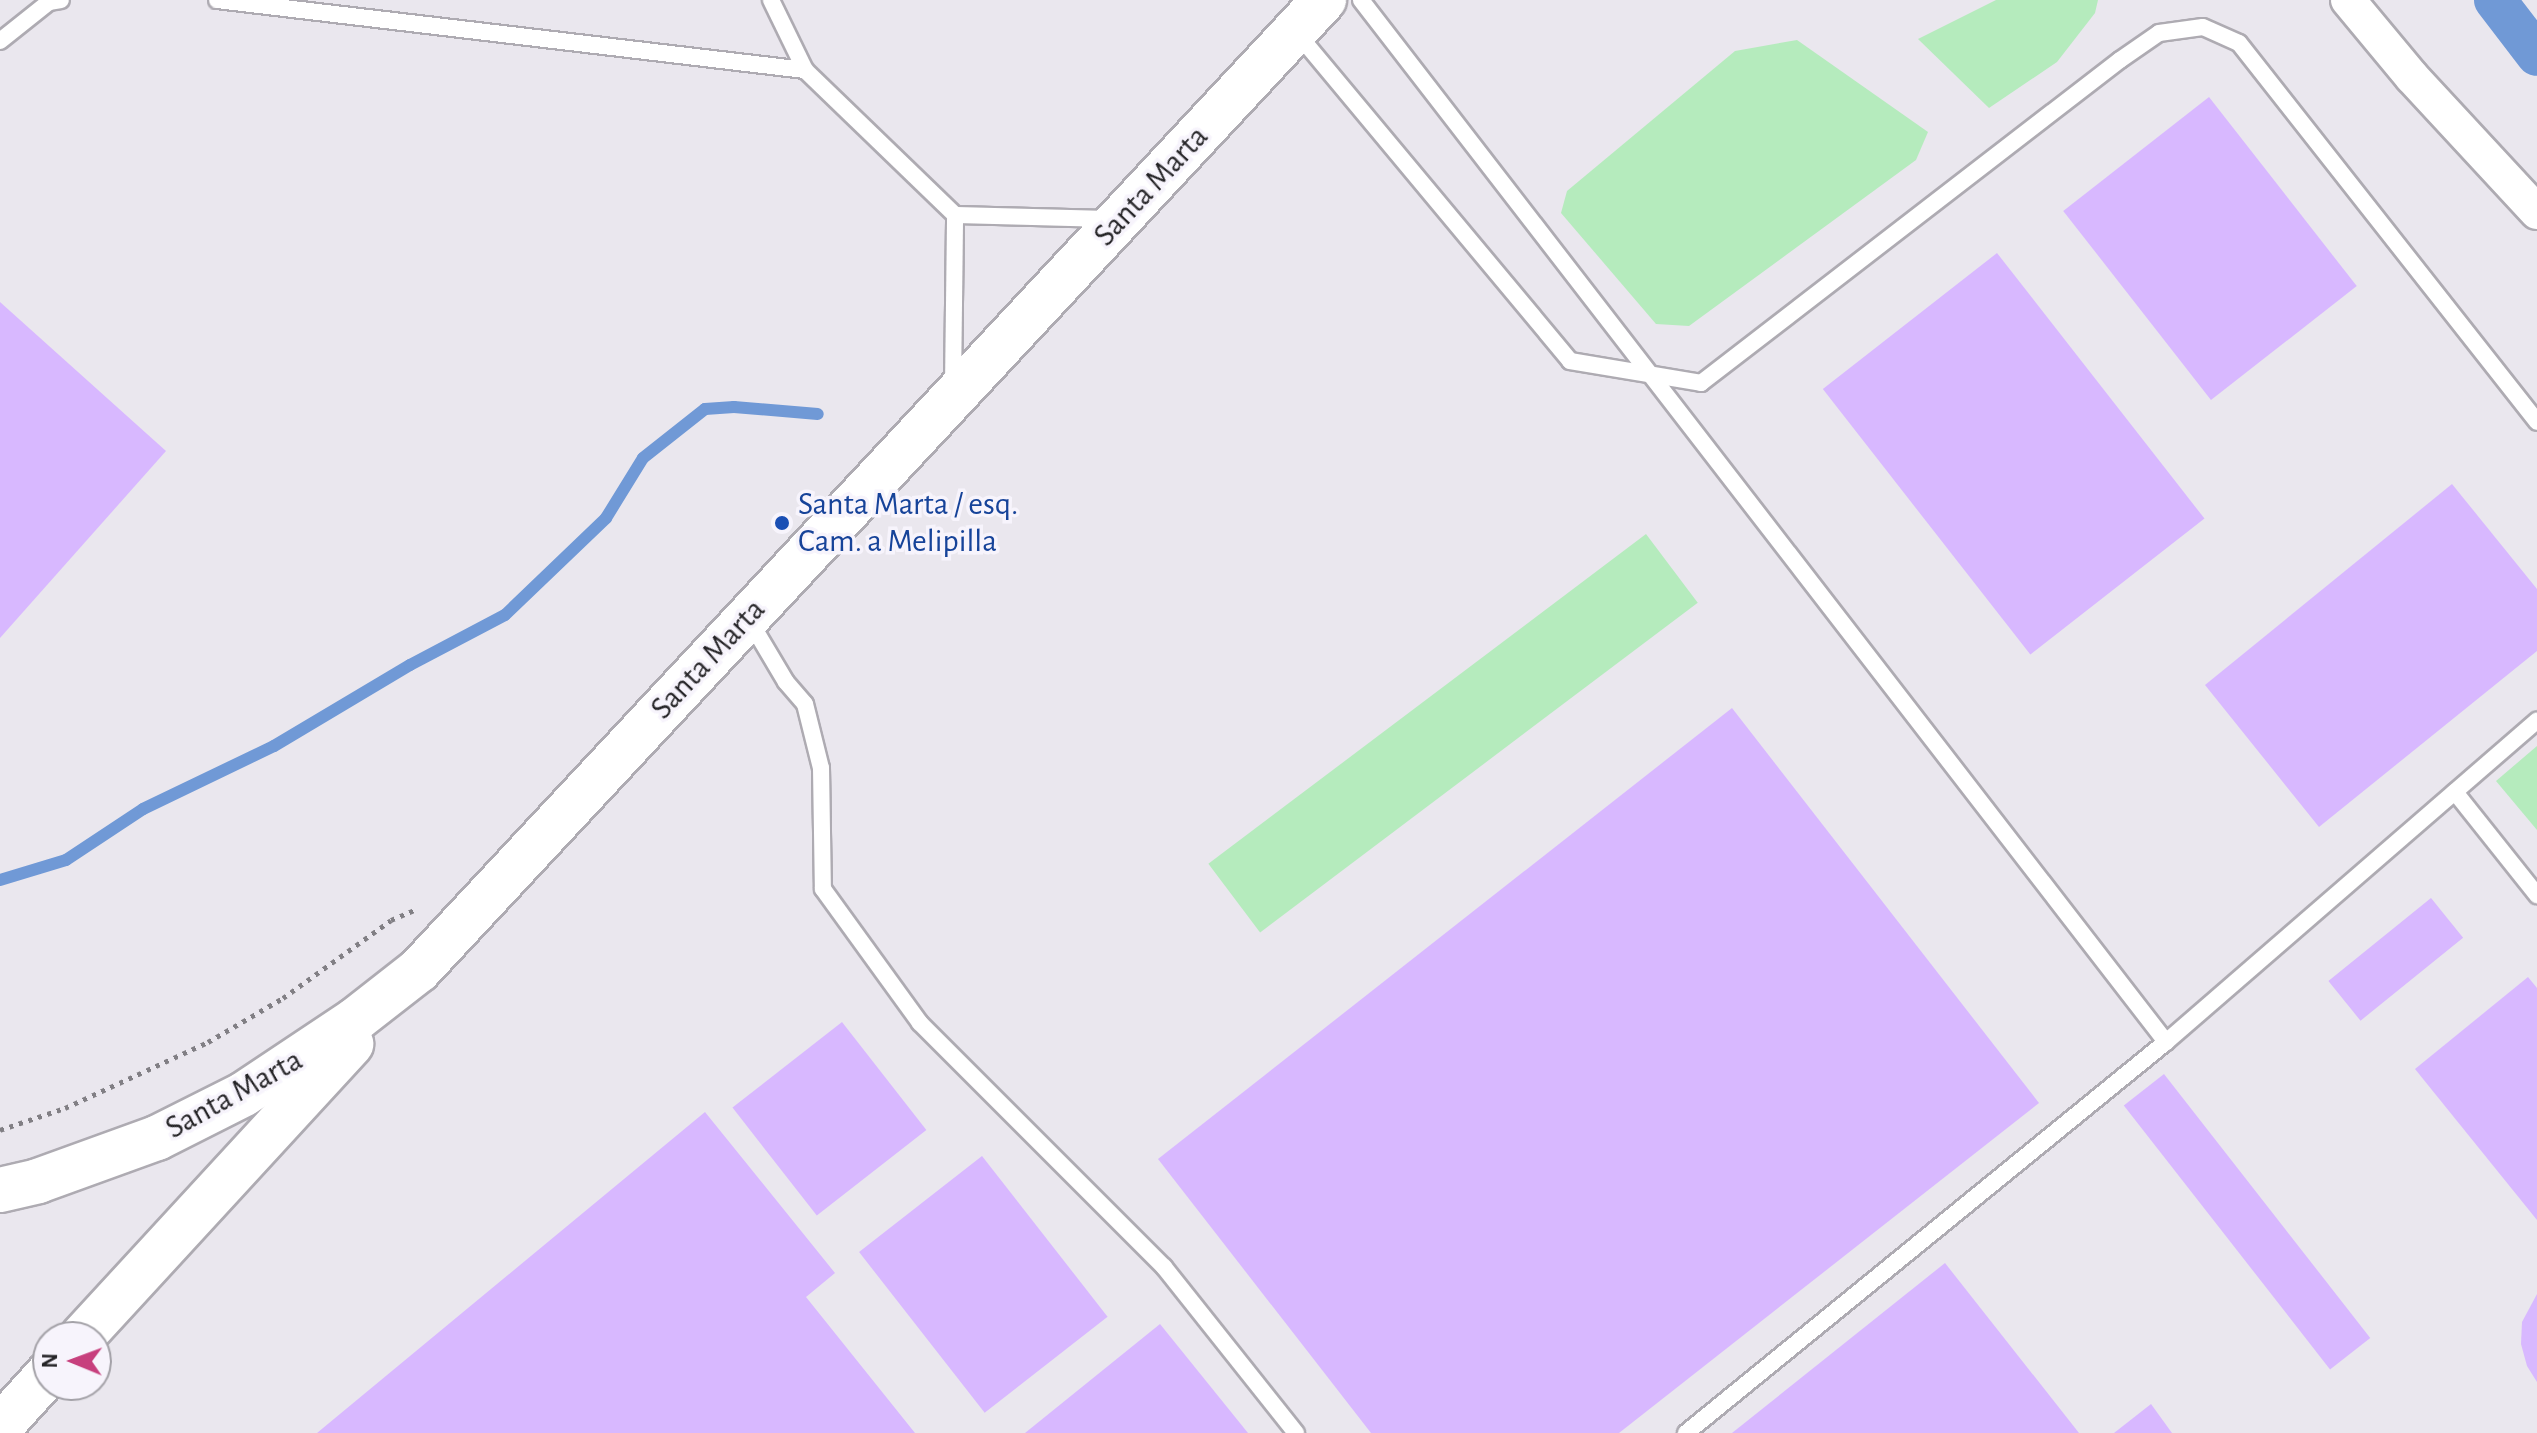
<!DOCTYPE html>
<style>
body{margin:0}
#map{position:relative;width:2537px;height:1433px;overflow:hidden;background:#eae7ee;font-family:"Alegreya Sans",sans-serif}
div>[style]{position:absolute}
.green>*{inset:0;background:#b5ebbd;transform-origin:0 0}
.stream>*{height:12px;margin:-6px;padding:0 6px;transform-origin:6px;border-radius:6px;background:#7099d6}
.canal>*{height:42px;margin:-21px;padding:0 21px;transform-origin:21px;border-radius:21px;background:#7099d6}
.building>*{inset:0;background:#d8b8ff;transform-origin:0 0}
.path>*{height:5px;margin-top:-2.5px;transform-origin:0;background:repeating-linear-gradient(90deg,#817f84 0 4px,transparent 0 10px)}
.roads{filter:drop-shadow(2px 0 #aeabb2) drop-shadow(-2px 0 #aeabb2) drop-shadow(0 2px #aeabb2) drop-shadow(0 -2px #aeabb2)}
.service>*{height:16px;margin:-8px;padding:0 8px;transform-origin:8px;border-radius:8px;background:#fff}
.minor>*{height:34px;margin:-17px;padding:0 17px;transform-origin:17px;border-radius:17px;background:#fff}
.primary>*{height:44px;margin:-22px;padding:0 22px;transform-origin:22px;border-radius:22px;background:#fff}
.dots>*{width:22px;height:22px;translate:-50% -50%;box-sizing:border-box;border:4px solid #f7f4fc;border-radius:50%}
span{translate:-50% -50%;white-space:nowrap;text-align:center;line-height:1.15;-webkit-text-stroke:7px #f7f4fc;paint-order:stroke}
.street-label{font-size:32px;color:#252427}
.transit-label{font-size:32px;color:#164399}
.left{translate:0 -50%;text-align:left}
.north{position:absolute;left:32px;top:1321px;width:80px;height:80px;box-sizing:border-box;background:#f7f4fc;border:2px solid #a3a1a7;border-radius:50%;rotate:271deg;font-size:22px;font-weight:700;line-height:32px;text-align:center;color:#252427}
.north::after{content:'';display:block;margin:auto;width:28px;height:36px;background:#c73f7d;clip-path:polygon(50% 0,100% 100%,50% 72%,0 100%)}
</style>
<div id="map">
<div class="green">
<i style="clip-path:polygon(1996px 0,2098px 0,2095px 13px,2057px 62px,1989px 108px,1918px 39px)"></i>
<i style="clip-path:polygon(1797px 40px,1928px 132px,1916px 160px,1689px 326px,1656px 324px,1561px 213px,1567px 191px,1735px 51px)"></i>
<i style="left:1646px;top:534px;width:86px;height:548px;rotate:53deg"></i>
<i style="clip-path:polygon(2537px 746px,2537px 830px,2496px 781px)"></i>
</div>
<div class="stream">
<i style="left:0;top:880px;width:69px;rotate:-16.9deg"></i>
<i style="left:66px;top:860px;width:92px;rotate:-33.5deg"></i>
<i style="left:143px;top:809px;width:145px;rotate:-25.7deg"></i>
<i style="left:274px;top:746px;width:158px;rotate:-30.8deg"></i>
<i style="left:410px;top:665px;width:107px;rotate:-27.8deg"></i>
<i style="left:505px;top:615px;width:140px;rotate:-43.8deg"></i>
<i style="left:606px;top:518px;width:70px;rotate:-58.3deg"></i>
<i style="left:643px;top:458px;width:79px;rotate:-38.3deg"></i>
<i style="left:705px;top:409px;width:29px;rotate:-4deg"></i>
<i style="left:734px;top:407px;width:84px;rotate:4.8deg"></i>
</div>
<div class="canal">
<i style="left:2495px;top:0;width:69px;rotate:52.6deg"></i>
</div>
<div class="building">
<i style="left:2209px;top:97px;width:240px;height:185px;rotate:52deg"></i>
<i style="left:1997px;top:253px;width:337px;height:221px;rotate:52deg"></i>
<i style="clip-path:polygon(0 302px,166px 451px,0 638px)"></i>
<i style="clip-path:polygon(2452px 484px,2537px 589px,2537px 651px,2319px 827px,2205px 685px)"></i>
<i style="clip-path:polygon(1732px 708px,2039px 1103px,1619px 1433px,1371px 1433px,1158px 1159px)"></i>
<i style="left:2431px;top:898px;width:51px;height:132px;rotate:51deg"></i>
<i style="clip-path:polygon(2528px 977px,2537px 988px,2537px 1220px,2415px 1069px)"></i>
<i style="left:842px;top:1022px;width:137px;height:139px;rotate:52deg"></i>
<i style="left:2164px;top:1074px;width:335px;height:51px;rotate:52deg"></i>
<i style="clip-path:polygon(705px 1112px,835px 1273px,806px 1297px,915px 1433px,317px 1433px)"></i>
<i style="left:982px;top:1156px;width:204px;height:156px;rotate:52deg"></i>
<i style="clip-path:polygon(1945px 1263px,2079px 1433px,1732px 1433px)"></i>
<i style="clip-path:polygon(2537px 1294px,2537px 1382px,2527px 1366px,2521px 1344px,2522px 1322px)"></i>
<i style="clip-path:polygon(1160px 1324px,1248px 1433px,1025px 1433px)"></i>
<i style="clip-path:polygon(2151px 1404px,2172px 1433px,2114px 1433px)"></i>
</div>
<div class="path">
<i style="left:0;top:1130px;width:69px;rotate:-18.7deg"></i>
<i style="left:65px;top:1108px;width:157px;rotate:-24.8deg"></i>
<i style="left:208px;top:1042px;width:87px;rotate:-30.4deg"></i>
<i style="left:283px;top:998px;width:133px;rotate:-35.8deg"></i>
<i style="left:391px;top:920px;width:28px;rotate:-23deg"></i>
</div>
<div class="roads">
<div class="service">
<i style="left:217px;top:0;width:592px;rotate:6.79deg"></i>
<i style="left:805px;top:70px;width:209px;rotate:44deg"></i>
<i style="left:955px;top:215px;width:155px;rotate:1.5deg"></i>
<i style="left:771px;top:0;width:78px;rotate:64.1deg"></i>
<i style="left:1361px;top:0;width:1317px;rotate:52.31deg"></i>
<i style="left:1297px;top:33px;width:427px;rotate:50.2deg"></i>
<i style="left:1570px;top:361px;width:133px;rotate:9.5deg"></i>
<i style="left:1701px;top:383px;width:529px;rotate:-37.63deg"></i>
<i style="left:2120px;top:60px;width:47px;rotate:-34.7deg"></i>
<i style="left:2159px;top:33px;width:44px;rotate:-7.8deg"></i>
<i style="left:2203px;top:27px;width:39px;rotate:24deg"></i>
<i style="left:2239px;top:43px;width:482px;rotate:51.8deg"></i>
<i style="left:0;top:41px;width:63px;rotate:-38.5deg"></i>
<i style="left:49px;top:2px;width:12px;rotate:-9deg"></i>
<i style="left:953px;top:386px;width:171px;rotate:-89.3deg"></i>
<i style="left:748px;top:618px;width:74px;rotate:59.3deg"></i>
<i style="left:786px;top:682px;width:29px;rotate:49deg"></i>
<i style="left:805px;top:704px;width:66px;rotate:76deg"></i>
<i style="left:821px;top:768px;width:121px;rotate:89.1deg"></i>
<i style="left:823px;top:889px;width:165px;rotate:54.1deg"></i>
<i style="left:920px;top:1023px;width:345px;rotate:45deg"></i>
<i style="left:1164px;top:1267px;width:212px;rotate:51.5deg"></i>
<i style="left:2455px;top:792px;width:132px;rotate:51.5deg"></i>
<i style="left:1686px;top:1433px;width:619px;rotate:-39.17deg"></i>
<i style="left:2166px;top:1042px;width:491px;rotate:-40.9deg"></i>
</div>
<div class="minor">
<i style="left:2348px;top:0;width:100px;rotate:50.3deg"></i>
<i style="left:2412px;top:77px;width:184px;rotate:47.2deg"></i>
</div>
<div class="primary">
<i style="left:0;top:1190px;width:39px;rotate:-13deg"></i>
<i style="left:38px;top:1181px;width:127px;rotate:-19.9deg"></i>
<i style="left:157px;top:1138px;width:97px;rotate:-26.8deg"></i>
<i style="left:244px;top:1094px;width:133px;rotate:-33.7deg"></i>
<i style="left:355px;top:1020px;width:81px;rotate:-38deg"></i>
<i style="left:419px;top:970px;width:1327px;rotate:-46.99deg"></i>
<i style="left:82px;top:1337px;width:398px;rotate:-47.4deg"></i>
<i style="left:0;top:1427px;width:72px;rotate:-47.8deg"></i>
</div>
</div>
<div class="dots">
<i style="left:782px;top:523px;background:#1a4fb4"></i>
</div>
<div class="street-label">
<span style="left:1151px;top:186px;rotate:-47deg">Santa Marta</span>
<span style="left:708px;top:659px;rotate:-47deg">Santa Marta</span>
<span style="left:234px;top:1094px;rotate:-29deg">Santa Marta</span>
</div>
<div class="transit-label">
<span class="left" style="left:798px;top:523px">Santa Marta / esq.<br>Cam. a Melipilla</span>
</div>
<div class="north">N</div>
</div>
